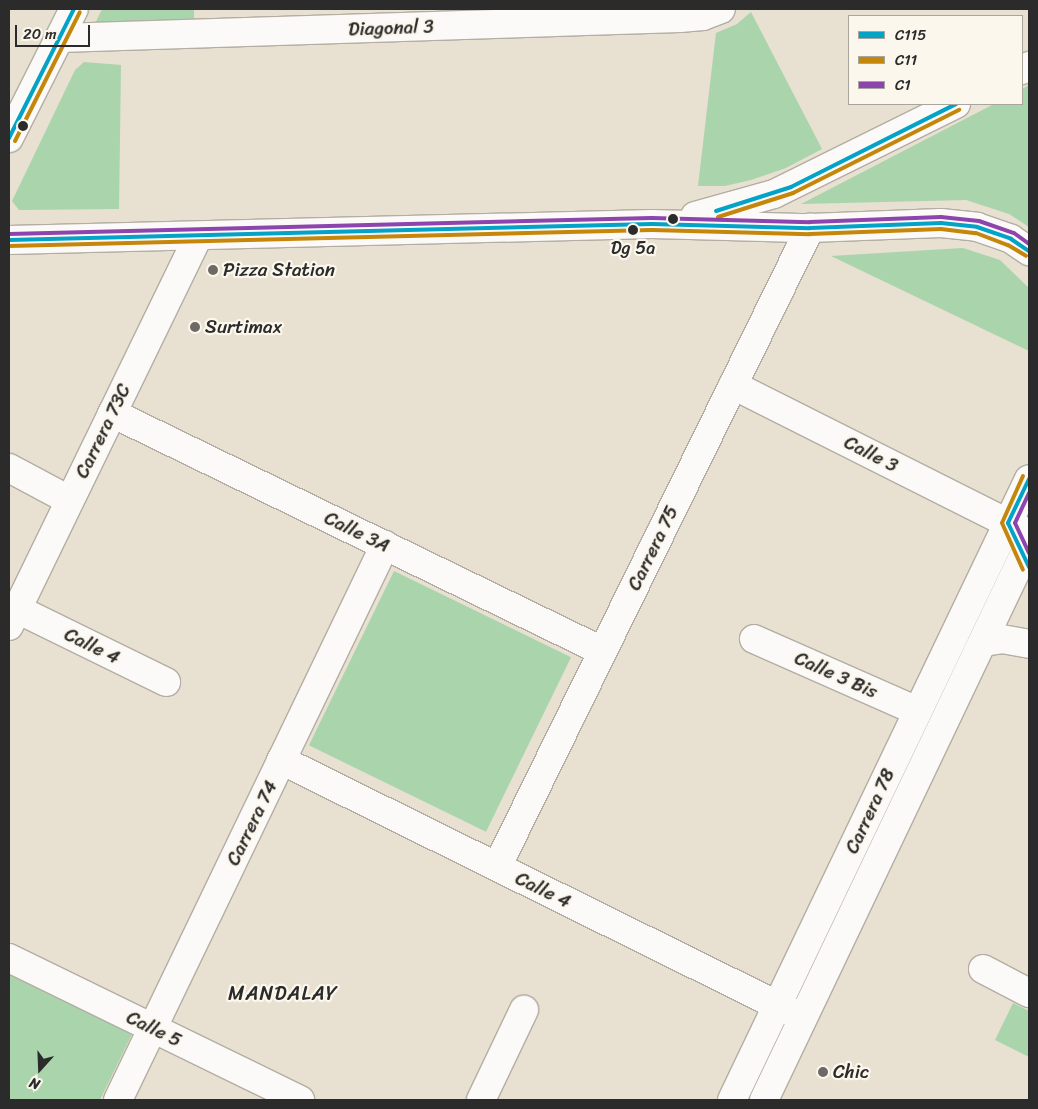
<!DOCTYPE html>
<style>
body{margin:0}
#map{position:relative;width:1038px;height:1109px;overflow:hidden;background:#e8e0d0;font-family:Sriracha,sans-serif}
div>[style]{position:absolute}
.green>*{inset:0;background:#a9d4ac;transform-origin:0 0}
.roads{filter:drop-shadow(1px 0 #b3ada3) drop-shadow(-1px 0 #b3ada3) drop-shadow(0 1px #b3ada3) drop-shadow(0 -1px #b3ada3)}
.minor>*{height:28px;margin:-14px;padding:0 14px;transform-origin:14px;border-radius:14px;background:#fcfaf8}
.bus-1>*{height:4px;margin:-2px;padding:0 2px;transform-origin:2px;border-radius:2px;background:#02a3c6}
.bus-2>*{height:4px;margin:-2px;padding:0 2px;transform-origin:2px;border-radius:2px;background:#c4870b}
.bus-3>*{height:4px;margin:-2px;padding:0 2px;transform-origin:2px;border-radius:2px;background:#8e44ad}
.dots>*{width:14px;height:14px;translate:-50% -50%;box-sizing:border-box;border:2px solid #fbf7ec;border-radius:50%}
span{translate:-50% -50%;white-space:nowrap;text-align:center;line-height:1.15;-webkit-text-stroke:4.5px #fbf7ec;paint-order:stroke}
.bus-label{font-size:18px;color:#2b2b2b}
.street-label{font-size:19px;color:#2b2b2b}
.poi-label{font-size:19px;color:#2b2b2b}
.left{translate:0 -50%;text-align:left}
.neighbourhood-label{font-size:20px;color:#2b2b2b;letter-spacing:1px}
.frame{position:absolute;inset:0;border:10px solid #2b2b2b;pointer-events:none}
.legend{position:absolute;left:848px;top:15px;width:175px;height:90px;box-sizing:border-box;background:#fbf7ec;border:1px solid #a8a59f;margin:0;padding:6px 9px;list-style:none;font-size:15px;color:#2b2b2b}
.legend li{display:flex;align-items:center;gap:10px;height:25px}
.legend b{width:25px;border:1px solid #a8a59f}
.north{position:absolute;left:15px;top:1044px;width:50px;height:50px;-webkit-text-stroke:4px #fbf7ec;paint-order:stroke;rotate:200deg;font-size:14px;font-weight:700;line-height:20px;text-align:center;color:#2b2b2b}
.north::after{content:'';display:block;margin:auto;width:18px;height:22px;background:#2b2b2b;clip-path:polygon(50% 0,100% 100%,50% 72%,0 100%)}
.scale{position:absolute;left:15px;top:25px;width:75px;height:22px;box-sizing:border-box;border:2px solid #2b2b2b;border-top:0;padding-left:6px;font-size:15px;line-height:18px;white-space:nowrap;color:#2b2b2b;-webkit-text-stroke:4px #fbf7ec;paint-order:stroke}
</style>
<div id="map">
<div class="green">
<i style="clip-path:polygon(102px 9px,194px 9px,194px 27px,92px 30px)"></i>
<i style="clip-path:polygon(751px 12px,822px 149px,786px 168px,751px 180px,725px 186px,698px 186px,716px 33px,737px 24px)"></i>
<i style="clip-path:polygon(84px 62px,121px 65px,119px 209px,19px 210px,12px 201px,75px 70px)"></i>
<i style="clip-path:polygon(1029px 85px,1029px 227px,1009px 214px,966px 200px,801px 204px,994px 104px,1022px 104px,1022px 89px)"></i>
<i style="clip-path:polygon(963px 248px,1000px 260px,1029px 288px,1029px 351px,831px 256px)"></i>
<i style="left:394px;top:571px;width:197px;height:194px;rotate:26deg"></i>
<i style="clip-path:polygon(9px 971px,134px 1030px,100px 1100px,9px 1100px)"></i>
<i style="clip-path:polygon(1013px 1003px,1029px 1011px,1029px 1057px,995px 1040px)"></i>
</div>
<div class="roads">
<div class="minor">
<i style="left:60px;top:38px;width:620px;rotate:-1.85deg"></i>
<i style="left:680px;top:18px;width:23px;rotate:-5deg"></i>
<i style="left:703px;top:16px;width:19px;rotate:-21deg"></i>
<i style="left:1022px;top:70px;width:8px;rotate:-30deg"></i>
<i style="left:9px;top:138px;width:144px;rotate:-63.3deg"></i>
<i style="left:695px;top:216px;width:82px;rotate:-15.6deg"></i>
<i style="left:774px;top:194px;width:203px;rotate:-26.3deg"></i>
<i style="left:9px;top:240px;width:643px;rotate:-1.43deg"></i>
<i style="left:652px;top:224px;width:158px;rotate:1.5deg"></i>
<i style="left:810px;top:228px;width:131px;rotate:-2.2deg"></i>
<i style="left:941px;top:223px;width:36px;rotate:6deg"></i>
<i style="left:977px;top:227px;width:36px;rotate:19deg"></i>
<i style="left:1011px;top:239px;width:22px;rotate:34deg"></i>
<i style="left:733px;top:385px;width:325px;rotate:26.7deg"></i>
<i style="left:112px;top:413px;width:545px;rotate:25.91deg"></i>
<i style="left:9px;top:468px;width:68px;rotate:28.1deg"></i>
<i style="left:17px;top:609px;width:166px;rotate:26.1deg"></i>
<i style="left:9px;top:626px;width:433px;rotate:-64.1deg"></i>
<i style="left:754px;top:639px;width:178px;rotate:23.8deg"></i>
<i style="left:984px;top:642px;width:18px;rotate:-9deg"></i>
<i style="left:1002px;top:639px;width:27px;rotate:10deg"></i>
<i style="left:281px;top:760px;width:571px;rotate:26.3deg"></i>
<i style="left:497px;top:867px;width:712px;rotate:-63.9deg"></i>
<i style="left:9px;top:958px;width:324px;rotate:26deg"></i>
<i style="left:983px;top:969px;width:52px;rotate:27.6deg"></i>
<i style="left:118px;top:1100px;width:616px;rotate:-64.31deg"></i>
<i style="left:481px;top:1100px;width:100px;rotate:-64.5deg"></i>
<i style="left:732px;top:1100px;width:688px;rotate:-64.44deg"></i>
<i style="left:764px;top:1100px;width:616px;rotate:-64.52deg"></i>
</div>
</div>
<div class="bus-1">
<i style="left:9px;top:138px;width:144px;rotate:-63.3deg"></i>
<i style="left:716px;top:211px;width:79px;rotate:-17.7deg"></i>
<i style="left:791px;top:187px;width:185px;rotate:-26.7deg"></i>
<i style="left:9px;top:240px;width:643px;rotate:-1.43deg"></i>
<i style="left:652px;top:224px;width:158px;rotate:1.5deg"></i>
<i style="left:810px;top:228px;width:131px;rotate:-2.2deg"></i>
<i style="left:941px;top:223px;width:36px;rotate:6deg"></i>
<i style="left:977px;top:227px;width:36px;rotate:19deg"></i>
<i style="left:1011px;top:239px;width:22px;rotate:34deg"></i>
<i style="left:1029px;top:479px;width:49px;rotate:115.5deg"></i>
<i style="left:1008px;top:523px;width:49px;rotate:64.5deg"></i>
</div>
<div class="bus-2">
<i style="left:15px;top:141px;width:144px;rotate:-63.3deg"></i>
<i style="left:718px;top:217px;width:79px;rotate:-17.7deg"></i>
<i style="left:793px;top:193px;width:186px;rotate:-26.6deg"></i>
<i style="left:9px;top:246px;width:643px;rotate:-1.43deg"></i>
<i style="left:652px;top:230px;width:158px;rotate:1.5deg"></i>
<i style="left:810px;top:234px;width:131px;rotate:-2.2deg"></i>
<i style="left:941px;top:229px;width:35px;rotate:7deg"></i>
<i style="left:976px;top:233px;width:34px;rotate:21deg"></i>
<i style="left:1008px;top:245px;width:21px;rotate:31deg"></i>
<i style="left:1023px;top:476px;width:51px;rotate:114.1deg"></i>
<i style="left:1002px;top:523px;width:51px;rotate:65.9deg"></i>
</div>
<div class="bus-3">
<i style="left:9px;top:234px;width:643px;rotate:-1.43deg"></i>
<i style="left:652px;top:218px;width:158px;rotate:1.5deg"></i>
<i style="left:810px;top:222px;width:131px;rotate:-2.2deg"></i>
<i style="left:941px;top:217px;width:38px;rotate:6deg"></i>
<i style="left:979px;top:221px;width:37px;rotate:19deg"></i>
<i style="left:1014px;top:233px;width:19px;rotate:36deg"></i>
<i style="left:1029px;top:493px;width:33px;rotate:115deg"></i>
<i style="left:1015px;top:523px;width:33px;rotate:65deg"></i>
</div>
<div class="dots">
<i style="left:23px;top:126px;background:#2b2b2b"></i>
<i style="left:673px;top:219px;background:#2b2b2b"></i>
<i style="left:633px;top:230px;background:#2b2b2b"></i>
<i style="left:213px;top:270px;background:#6d6a65"></i>
<i style="left:195px;top:327px;background:#6d6a65"></i>
<i style="left:823px;top:1072px;background:#6d6a65"></i>
</div>
<div class="bus-label">
<span style="left:633px;top:248px">Dg 5a</span>
</div>
<div class="street-label">
<span style="left:391px;top:28px;rotate:-2deg">Diagonal 3</span>
<span style="left:103px;top:431px;rotate:-64deg">Carrera 73C</span>
<span style="left:871px;top:454px;rotate:27deg">Calle 3</span>
<span style="left:357px;top:532px;rotate:26deg">Calle 3A</span>
<span style="left:653px;top:548px;rotate:-64deg">Carrera 75</span>
<span style="left:92px;top:646px;rotate:26deg">Calle 4</span>
<span style="left:836px;top:675px;rotate:24deg">Calle 3 Bis</span>
<span style="left:870px;top:811px;rotate:-65deg">Carrera 78</span>
<span style="left:252px;top:823px;rotate:-64deg">Carrera 74</span>
<span style="left:543px;top:890px;rotate:26deg">Calle 4</span>
<span style="left:154px;top:1029px;rotate:26deg">Calle 5</span>
</div>
<div class="poi-label">
<span class="left" style="left:223px;top:270px">Pizza Station</span>
<span class="left" style="left:205px;top:327px">Surtimax</span>
<span class="left" style="left:833px;top:1072px">Chic</span>
</div>
<div class="neighbourhood-label">
<span style="left:283px;top:993px">MANDALAY</span>
</div>
<div class="frame"></div>
<ul class="legend">
<li><b style="height:6px;background:#02a3c6"></b>C115</li>
<li><b style="height:6px;background:#c4870b"></b>C11</li>
<li><b style="height:6px;background:#8e44ad"></b>C1</li>
</ul>
<div class="north">N</div>
<div class="scale">20 m</div>
</div>
